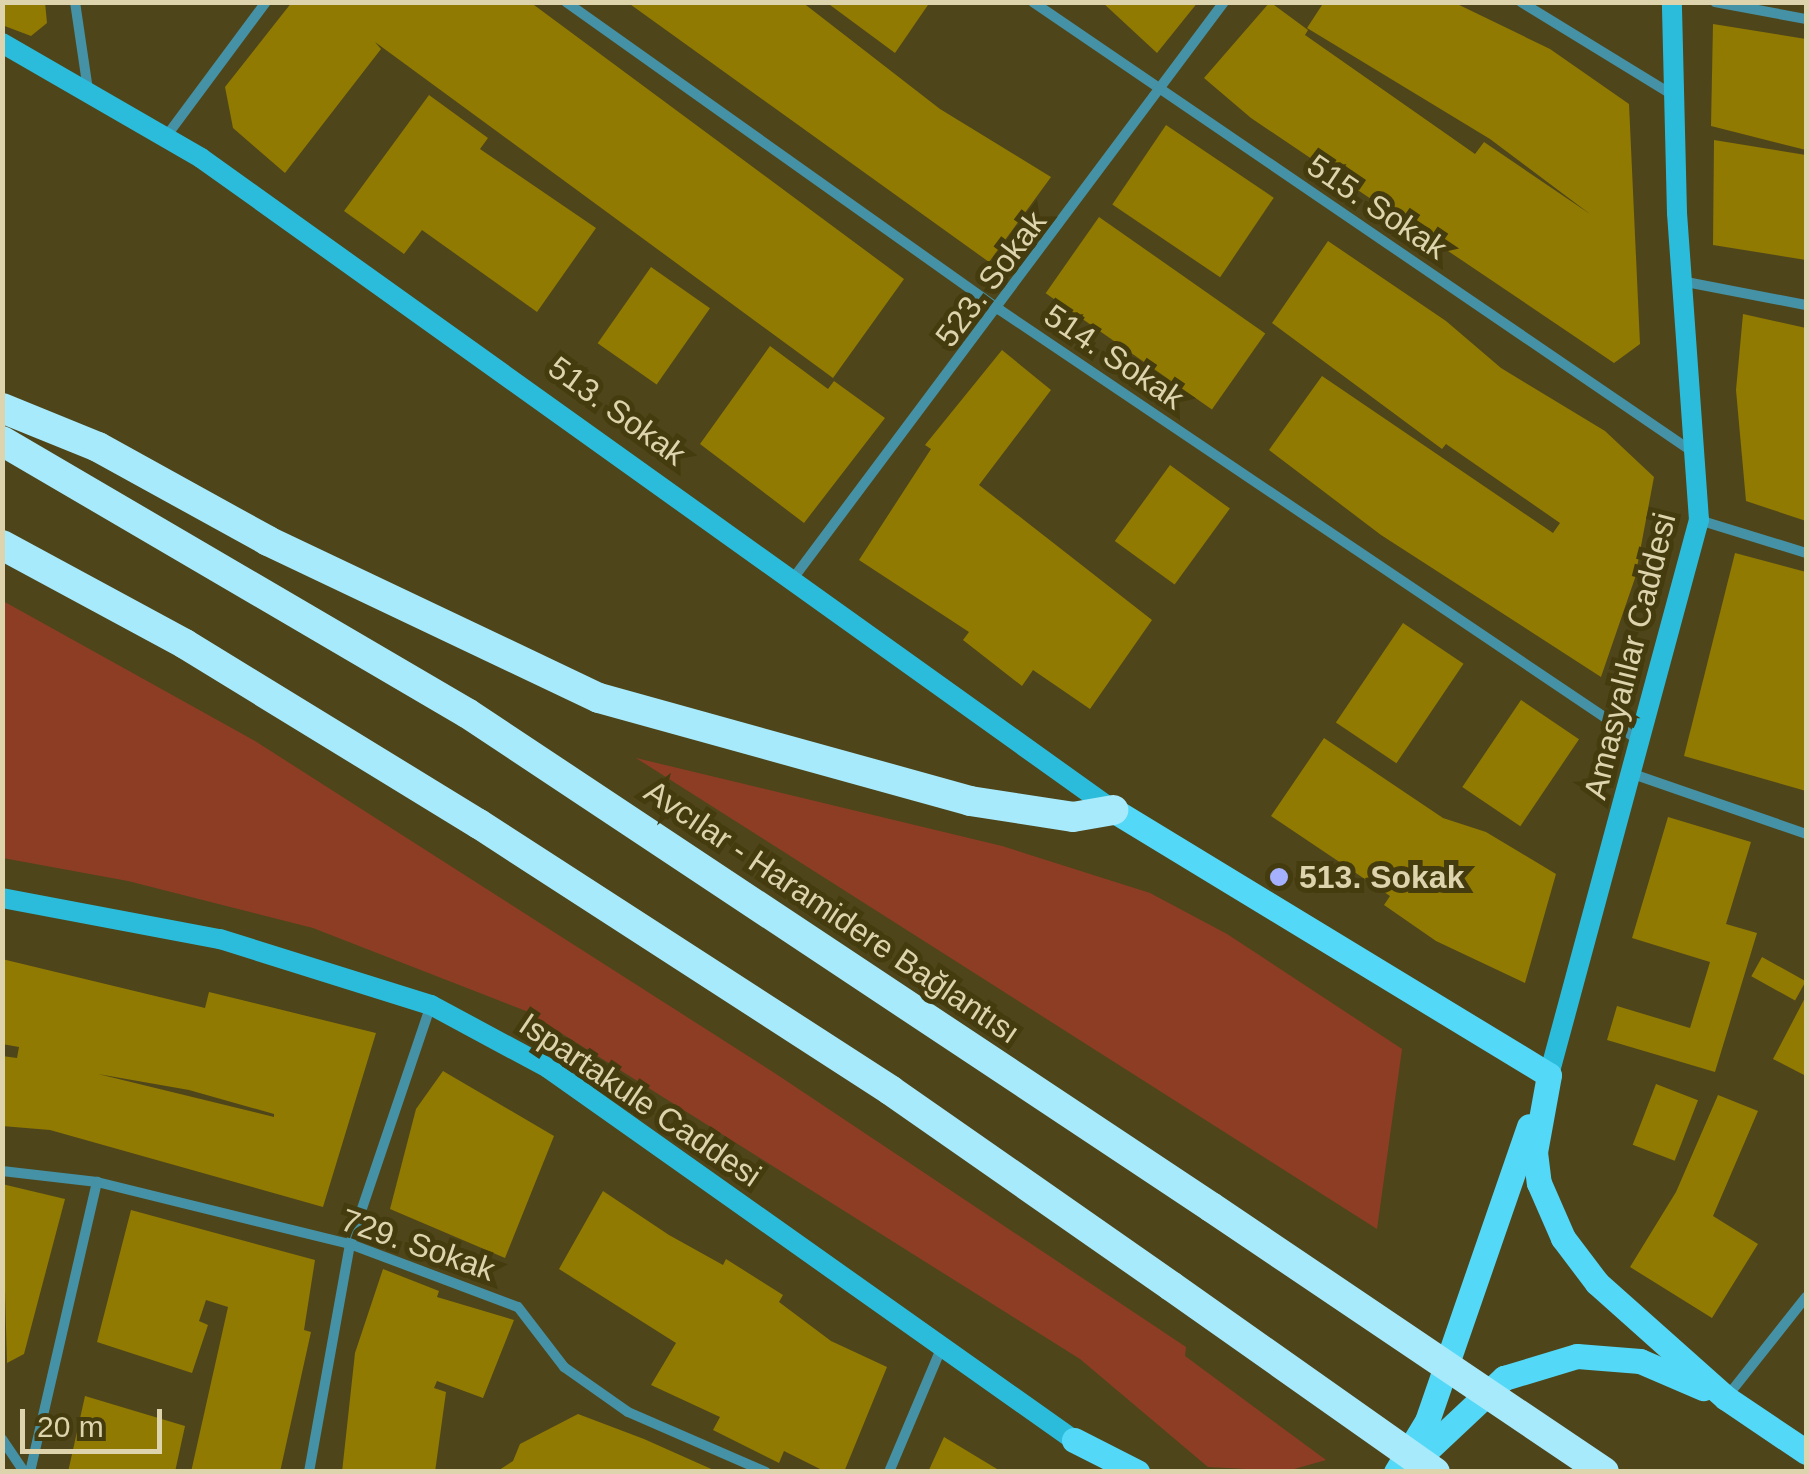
<!DOCTYPE html>
<meta charset="utf-8">
<style>
body{margin:0}
#map{position:relative;width:1809px;height:1474px;overflow:hidden;background:#4f451a;font-family:Arial,sans-serif}
div>[style]{position:absolute}
.green>*{inset:0;background:#8e3d25}
.building>*{inset:0;background:#907a02;transform-origin:0 0}
.street>*{height:10px;margin:-5px;padding:0 5px;transform-origin:5px;border-radius:5px;background:#4592a6}
.secondary>*{height:20px;margin:-10px;padding:0 10px;transform-origin:10px;border-radius:10px;background:#2cbcdb}
.primary>*{height:25px;margin:-12.5px;padding:0 12.5px;transform-origin:12.5px;border-radius:12.5px;background:#53d8f8}
.highway>*{height:30px;margin:-15px;padding:0 15px;transform-origin:15px;border-radius:15px;background:#a6eafc}
.highway-bridge>*{height:30px;margin:-15px;padding:0 15px;transform-origin:15px;border-radius:15px;background:#a6eafc}
.dots>*{width:28px;height:28px;translate:-50% -50%;box-sizing:border-box;border:5px solid #443b0e;border-radius:50%}
span{translate:-50% -50%;white-space:nowrap;text-align:center;line-height:1.15;-webkit-text-stroke:10px #443b0e;paint-order:stroke}
.street-label{font-size:32px;color:#ddd4ad}
.poi-label{font-size:32px;color:#ddd4ad;font-weight:700}
.left{translate:0 -50%;text-align:left}
.frame{position:absolute;inset:0;border:5px solid #ddd4ad;pointer-events:none}
.scale{position:absolute;left:20px;top:1409px;width:142px;height:45px;box-sizing:border-box;border:5px solid #ddd4ad;border-top:0;padding-left:12px;font-size:30px;line-height:35px;white-space:nowrap;color:#ddd4ad;-webkit-text-stroke:8px #443b0e;paint-order:stroke}
</style>
<div id="map">
<div class="green">
<i style="clip-path:polygon(3px 601px,255px 741px,773px 1072px,1186px 1347px,1185px 1356px,1326px 1460px,1287px 1471px,1208px 1467px,1080px 1359px,526px 1011px,313px 928px,128px 881px,3px 858px)"></i>
<i style="clip-path:polygon(636px 758px,1002px 846px,1150px 893px,1227px 934px,1402px 1049px,1377px 1229px)"></i>
</div>
<div class="building">
<i style="clip-path:polygon(2px 2px,45px 2px,47px 23px,31px 36px,2px 25px)"></i>
<i style="clip-path:polygon(292px 2px,530px 2px,904px 279px,833px 378px,375px 42px,381px 49px,285px 173px,233px 128px,225px 87px)"></i>
<i style="clip-path:polygon(627px 2px,802px 2px,940px 109px,1051px 177px,989px 262px)"></i>
<i style="clip-path:polygon(826px 2px,930px 2px,895px 53px)"></i>
<i style="clip-path:polygon(1102px 2px,1198px 2px,1157px 53px)"></i>
<i style="clip-path:polygon(1270px 2px,1308px 30px,1305px 35px,1475px 154px,1484px 142px,1590px 214px,1490px 139px,1307px 28px,1324px 2px,1453px 2px,1550px 49px,1629px 104px,1640px 344px,1614px 363px,1251px 118px,1204px 78px)"></i>
<i style="clip-path:polygon(1713px 24px,1806px 39px,1806px 150px,1711px 126px)"></i>
<i style="clip-path:polygon(429px 95px,488px 138px,480px 149px,596px 228px,537px 312px,422px 230px,404px 254px,344px 211px)"></i>
<i style="left:1166px;top:125px;width:130px;height:96px;rotate:34deg"></i>
<i style="clip-path:polygon(1714px 140px,1806px 155px,1806px 260px,1713px 245px)"></i>
<i style="left:1099px;top:217px;width:203px;height:93px;rotate:35deg"></i>
<i style="clip-path:polygon(1328px 241px,1446px 321px,1501px 368px,1605px 431px,1654px 477px,1635px 578px,1601px 677px,1381px 535px,1269px 450px,1322px 376px,1553px 533px,1560px 523px,1446px 444px,1442px 449px,1272px 323px)"></i>
<i style="left:651px;top:267px;width:72px;height:93px;rotate:35deg"></i>
<i style="clip-path:polygon(1743px 314px,1806px 328px,1806px 521px,1746px 501px,1736px 390px)"></i>
<i style="clip-path:polygon(770px 346px,828px 389px,834px 381px,885px 418px,804px 523px,700px 444px)"></i>
<i style="clip-path:polygon(1002px 350px,1051px 390px,979px 485px,1152px 620px,1090px 709px,1033px 670px,1022px 686px,963px 640px,969px 632px,859px 560px,931px 449px,925px 445px)"></i>
<i style="left:1170px;top:465px;width:74px;height:94px;rotate:36deg"></i>
<i style="clip-path:polygon(1735px 553px,1806px 572px,1806px 791px,1684px 756px)"></i>
<i style="left:1403px;top:623px;width:73px;height:120px;rotate:34deg"></i>
<i style="left:1521px;top:700px;width:70px;height:105px;rotate:34deg"></i>
<i style="clip-path:polygon(1324px 738px,1443px 818px,1486px 832px,1556px 874px,1525px 983px,1436px 941px,1384px 905px,1390px 896px,1271px 816px)"></i>
<i style="clip-path:polygon(1668px 817px,1751px 842px,1726px 924px,1757px 933px,1715px 1072px,1607px 1040px,1617px 1006px,1690px 1028px,1710px 962px,1632px 938px)"></i>
<i style="left:1762px;top:957px;width:50px;height:22px;rotate:29deg"></i>
<i style="clip-path:polygon(evenodd,2px 959px,205px 1008px,209px 992px,376px 1033px,323px 1207px,50px 1130px,2px 1126px,2px 1056px,17px 1058px,19px 1047px,2px 1044px,2px 959px,98px 1074px,189px 1090px,274px 1114px,274px 1117px,98px 1074px)"></i>
<i style="clip-path:polygon(1806px 996px,1806px 1076px,1773px 1059px)"></i>
<i style="clip-path:polygon(443px 1071px,554px 1136px,505px 1258px,390px 1209px,416px 1109px)"></i>
<i style="left:1656px;top:1084px;width:45px;height:65px;rotate:21deg"></i>
<i style="clip-path:polygon(1718px 1095px,1758px 1111px,1713px 1216px,1758px 1244px,1712px 1318px,1630px 1267px,1676px 1192px)"></i>
<i style="clip-path:polygon(2px 1184px,65px 1199px,24px 1354px,7px 1363px)"></i>
<i style="clip-path:polygon(603px 1191px,669px 1235px,723px 1265px,726px 1259px,783px 1295px,779px 1302px,831px 1341px,887px 1367px,844px 1472px,826px 1472px,784px 1451px,779px 1463px,713px 1430px,720px 1417px,651px 1385px,676px 1343px,559px 1269px)"></i>
<i style="clip-path:polygon(131px 1210px,315px 1260px,304px 1330px,311px 1332px,280px 1472px,191px 1472px,228px 1307px,206px 1300px,199px 1321px,208px 1325px,192px 1373px,97px 1342px)"></i>
<i style="clip-path:polygon(383px 1269px,439px 1291px,437px 1297px,514px 1320px,483px 1398px,437px 1381px,434px 1388px,446px 1392px,435px 1472px,342px 1472px,355px 1353px)"></i>
<i style="clip-path:polygon(85px 1396px,185px 1426px,175px 1472px,68px 1472px)"></i>
<i style="clip-path:polygon(578px 1414px,644px 1439px,718px 1472px,496px 1472px,513px 1461px,520px 1444px)"></i>
<i style="clip-path:polygon(944px 1437px,1002px 1472px,928px 1472px)"></i>
</div>
<div class="street">
<i style="left:75px;top:2px;width:89px;rotate:81.6deg"></i>
<i style="left:566px;top:2px;width:532px;rotate:35.36deg"></i>
<i style="left:1000px;top:310px;width:772px;rotate:33.96deg"></i>
<i style="left:1033px;top:2px;width:799px;rotate:34.29deg"></i>
<i style="left:1521px;top:2px;width:178px;rotate:31.5deg"></i>
<i style="left:1715px;top:2px;width:93px;rotate:10.6deg"></i>
<i style="left:165px;top:138px;width:169px;rotate:-53.4deg"></i>
<i style="left:1681px;top:281px;width:127px;rotate:10.9deg"></i>
<i style="left:1699px;top:520px;width:112px;rotate:17.1deg"></i>
<i style="left:792px;top:580px;width:722px;rotate:-53.23deg"></i>
<i style="left:1633px;top:774px;width:183px;rotate:19.1deg"></i>
<i style="left:2px;top:1171px;width:96px;rotate:6.6deg"></i>
<i style="left:97px;top:1182px;width:260px;rotate:13.8deg"></i>
<i style="left:350px;top:1244px;width:179px;rotate:20.6deg"></i>
<i style="left:518px;top:1307px;width:76px;rotate:52.5deg"></i>
<i style="left:564px;top:1367px;width:78px;rotate:35.1deg"></i>
<i style="left:628px;top:1412px;width:150px;rotate:23.5deg"></i>
<i style="left:1726px;top:1398px;width:129px;rotate:-51.6deg"></i>
<i style="left:2px;top:1439px;width:40px;rotate:56deg"></i>
<i style="left:30px;top:1472px;width:298px;rotate:-77deg"></i>
<i style="left:309px;top:1472px;width:232px;rotate:-79.8deg"></i>
<i style="left:350px;top:1244px;width:252px;rotate:-71.3deg"></i>
<i style="left:889px;top:1472px;width:134px;rotate:-67.1deg"></i>
</div>
<div class="secondary">
<i style="left:2px;top:43px;width:230px;rotate:30deg"></i>
<i style="left:201px;top:158px;width:1121px;rotate:35.56deg"></i>
<i style="left:2px;top:898px;width:222px;rotate:10.7deg"></i>
<i style="left:220px;top:939px;width:221px;rotate:17.4deg"></i>
<i style="left:431px;top:1005px;width:133px;rotate:28.3deg"></i>
<i style="left:548px;top:1068px;width:644px;rotate:35.27deg"></i>
<i style="left:1549px;top:1075px;width:575px;rotate:-74.88deg"></i>
<i style="left:1699px;top:520px;width:308px;rotate:-94.1deg"></i>
<i style="left:1677px;top:213px;width:211px;rotate:-91.4deg"></i>
</div>
<div class="primary">
<i style="left:1113px;top:810px;width:510px;rotate:31.29deg"></i>
<i style="left:1549px;top:1075px;width:78px;rotate:100.3deg"></i>
<i style="left:1535px;top:1152px;width:31px;rotate:83deg"></i>
<i style="left:1539px;top:1183px;width:60px;rotate:66.4deg"></i>
<i style="left:1563px;top:1238px;width:56px;rotate:52.9deg"></i>
<i style="left:1597px;top:1283px;width:173px;rotate:41.7deg"></i>
<i style="left:1726px;top:1398px;width:97px;rotate:34deg"></i>
<i style="left:1074px;top:1440px;width:71px;rotate:26.9deg"></i>
<i style="left:1408px;top:1468px;width:132px;rotate:-43.2deg"></i>
<i style="left:1504px;top:1378px;width:76px;rotate:-16.8deg"></i>
<i style="left:1577px;top:1356px;width:63px;rotate:4.5deg"></i>
<i style="left:1640px;top:1361px;width:69px;rotate:23.2deg"></i>
<i style="left:1396px;top:1472px;width:60px;rotate:-58.7deg"></i>
<i style="left:1427px;top:1421px;width:312px;rotate:-70.9deg"></i>
</div>
<div class="highway">
<i style="left:2px;top:408px;width:104px;rotate:22.1deg"></i>
<i style="left:98px;top:447px;width:194px;rotate:28.9deg"></i>
<i style="left:268px;top:541px;width:366px;rotate:25.4deg"></i>
<i style="left:599px;top:698px;width:385px;rotate:15.5deg"></i>
<i style="left:970px;top:801px;width:104px;rotate:8.8deg"></i>
<i style="left:1073px;top:817px;width:41px;rotate:-9.9deg"></i>
<i style="left:2px;top:441px;width:539px;rotate:30.33deg"></i>
<i style="left:467px;top:713px;width:893px;rotate:33.58deg"></i>
<i style="left:2px;top:545px;width:208px;rotate:28.4deg"></i>
<i style="left:185px;top:644px;width:345px;rotate:31.5deg"></i>
<i style="left:479px;top:824px;width:490px;rotate:32.9deg"></i>
<i style="left:890px;top:1090px;width:343px;rotate:34.9deg"></i>
</div>
<div class="highway-bridge">
<i style="left:1211px;top:1207px;width:474px;rotate:34deg"></i>
<i style="left:1171px;top:1286px;width:323px;rotate:35.2deg"></i>
</div>
<div class="dots">
<i style="left:1279px;top:877px;background:#a5b1fc"></i>
</div>
<div class="street-label">
<span style="left:1377px;top:207px;rotate:34deg">515. Sokak</span>
<span style="left:991px;top:279px;rotate:-53deg">523. Sokak</span>
<span style="left:1114px;top:357px;rotate:34deg">514. Sokak</span>
<span style="left:617px;top:411px;rotate:36deg">513. Sokak</span>
<span style="left:1630px;top:656px;rotate:-76deg">Amasyalılar Caddesi</span>
<span style="left:832px;top:912px;rotate:34deg">Avcılar - Haramidere Bağlantısı</span>
<span style="left:640px;top:1100px;rotate:34deg">Ispartakule Caddesi</span>
<span style="left:418px;top:1245px;rotate:19deg">729. Sokak</span>
</div>
<div class="poi-label">
<span class="left" style="left:1299px;top:877px">513. Sokak</span>
</div>
<div class="frame"></div>
<div class="scale">20 m</div>
</div>
